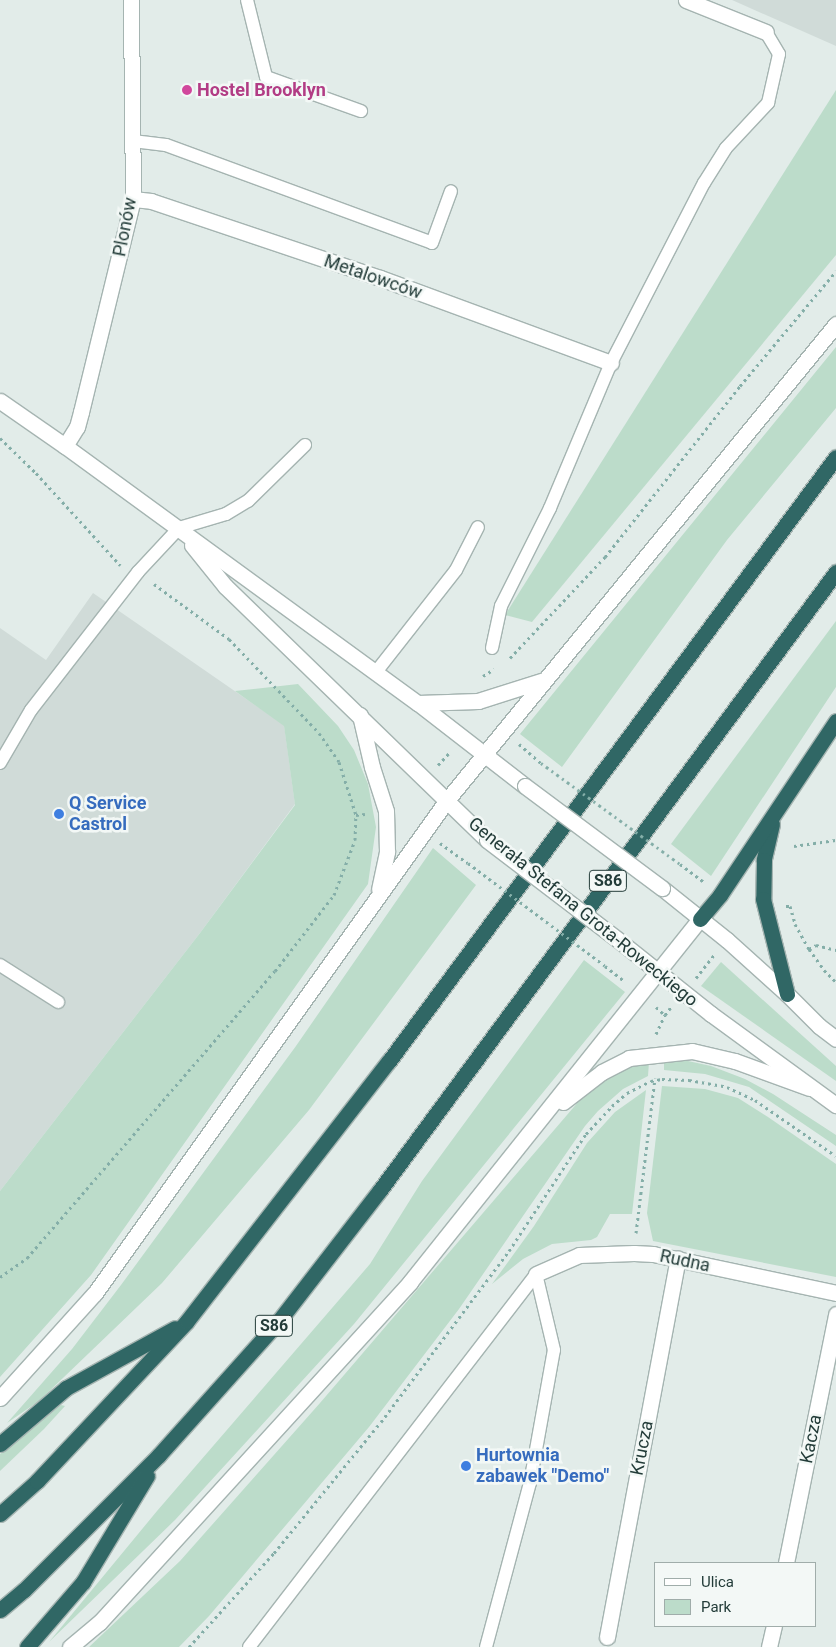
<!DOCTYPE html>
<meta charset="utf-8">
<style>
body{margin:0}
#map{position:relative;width:836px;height:1647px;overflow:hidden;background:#e2ece9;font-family:Roboto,sans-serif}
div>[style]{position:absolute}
.built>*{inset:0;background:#d0dbd8}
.green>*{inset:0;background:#bcdcca}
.path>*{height:3px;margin-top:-1.5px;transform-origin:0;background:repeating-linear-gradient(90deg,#84aea8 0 2.5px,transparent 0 6.5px)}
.roads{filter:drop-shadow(1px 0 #a5b4b1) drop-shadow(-1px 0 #a5b4b1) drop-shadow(0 1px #a5b4b1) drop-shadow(0 -1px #a5b4b1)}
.service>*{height:12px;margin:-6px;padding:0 6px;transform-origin:6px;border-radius:6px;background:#fff}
.minor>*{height:15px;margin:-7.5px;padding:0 7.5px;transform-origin:7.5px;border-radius:7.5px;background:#fff}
.tertiary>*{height:15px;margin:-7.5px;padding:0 7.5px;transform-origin:7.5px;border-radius:7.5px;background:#fff}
.motorway>*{height:15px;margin:-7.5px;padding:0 7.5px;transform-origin:7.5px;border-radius:7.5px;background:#306765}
.path-bridge>*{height:3px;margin-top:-1.5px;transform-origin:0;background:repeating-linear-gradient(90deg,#84aea8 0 2.5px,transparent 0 6.5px)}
.bridges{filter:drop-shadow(1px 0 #a5b4b1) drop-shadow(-1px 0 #a5b4b1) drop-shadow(0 1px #a5b4b1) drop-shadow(0 -1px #a5b4b1)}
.tertiary-bridge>*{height:15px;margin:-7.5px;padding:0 7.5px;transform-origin:7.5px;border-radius:7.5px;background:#fff}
.dots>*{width:14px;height:14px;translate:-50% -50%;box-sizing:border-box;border:2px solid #f3f8f6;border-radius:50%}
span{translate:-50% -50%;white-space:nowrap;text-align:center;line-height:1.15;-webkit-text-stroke:5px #f3f8f6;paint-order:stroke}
.shield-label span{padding:1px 4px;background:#f3f8f6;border:1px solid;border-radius:4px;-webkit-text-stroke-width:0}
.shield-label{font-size:16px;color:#233c39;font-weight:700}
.hotel-label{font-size:18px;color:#b23c85;font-weight:700}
.left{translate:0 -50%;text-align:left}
.street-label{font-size:18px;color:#233c39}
.shop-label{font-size:18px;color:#366cbe;font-weight:700}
.legend{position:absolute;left:654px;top:1562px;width:162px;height:65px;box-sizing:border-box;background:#f3f8f6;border:1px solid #a0adaa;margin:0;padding:6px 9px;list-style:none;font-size:15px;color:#233c39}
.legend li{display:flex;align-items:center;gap:10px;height:25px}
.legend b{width:25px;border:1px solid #a0adaa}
</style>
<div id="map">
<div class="built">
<i style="clip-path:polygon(732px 0,836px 0,836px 46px)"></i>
<i style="clip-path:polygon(93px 593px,284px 725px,295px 804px,200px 933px,0 1191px,0 628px,46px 660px)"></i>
</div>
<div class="green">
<i style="clip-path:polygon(836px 90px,836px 255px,532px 622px,505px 615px)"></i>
<i style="clip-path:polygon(836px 347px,836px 408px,727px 540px,562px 767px,520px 734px)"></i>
<i style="clip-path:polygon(836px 621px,836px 687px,711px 876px,671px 844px)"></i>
<i style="clip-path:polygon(298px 684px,338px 726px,354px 750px,368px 784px,376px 827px,368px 884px,91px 1275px,0 1377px,0 1191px,200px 933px,295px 805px,284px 726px,235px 691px)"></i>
<i style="clip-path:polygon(433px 848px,476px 885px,309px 1110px,162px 1283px,39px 1401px,7px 1423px,72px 1349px,121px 1285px,296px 1046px)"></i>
<i style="clip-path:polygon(584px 960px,625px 992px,354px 1324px,175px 1520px,49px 1642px,157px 1511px,370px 1264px,422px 1181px)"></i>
<i style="clip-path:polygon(721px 962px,836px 1066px,836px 1081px,701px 986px)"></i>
<i style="clip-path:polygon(664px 1061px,688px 1061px,711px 1066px,745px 1079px,773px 1094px,836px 1135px,836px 1146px,749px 1087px,705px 1074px,664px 1070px)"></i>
<i style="clip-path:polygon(649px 1062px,648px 1076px,623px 1089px,598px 1111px,585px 1126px,459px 1309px,369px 1427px,209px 1616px,179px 1647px,89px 1647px,180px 1561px,320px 1403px,585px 1094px,611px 1074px,634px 1064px)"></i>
<i style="clip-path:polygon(662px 1086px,705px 1089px,738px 1098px,768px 1117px,836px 1164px,836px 1277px,653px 1241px,647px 1213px)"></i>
<i style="clip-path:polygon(646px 1090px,632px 1214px,610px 1214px,597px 1237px,591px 1240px,552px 1244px,523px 1259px,492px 1284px,534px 1226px,587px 1143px,615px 1112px)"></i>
<i style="clip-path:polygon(61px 1405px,65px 1406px,44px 1429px,0 1471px,0 1454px)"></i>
</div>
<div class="path">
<i style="left:0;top:438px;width:50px;rotate:44.2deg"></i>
<i style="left:36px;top:473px;width:125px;rotate:47.6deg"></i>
<i style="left:154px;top:584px;width:93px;rotate:36.3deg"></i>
<i style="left:229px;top:639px;width:130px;rotate:46.2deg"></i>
<i style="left:319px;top:733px;width:35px;rotate:55deg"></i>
<i style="left:339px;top:762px;width:56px;rotate:72.2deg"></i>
<i style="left:510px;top:658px;width:139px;rotate:-46.8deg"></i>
<i style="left:605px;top:557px;width:218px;rotate:-51.7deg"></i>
<i style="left:740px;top:386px;width:150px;rotate:-50.1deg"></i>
<i style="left:483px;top:676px;width:13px;rotate:-32deg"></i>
<i style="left:519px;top:744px;width:29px;rotate:41deg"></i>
<i style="left:438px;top:765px;width:16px;rotate:-47deg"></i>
<i style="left:440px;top:843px;width:34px;rotate:36deg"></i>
<i style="left:794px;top:846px;width:42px;rotate:-8.1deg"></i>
<i style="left:680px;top:864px;width:30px;rotate:37deg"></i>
<i style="left:786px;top:906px;width:4px"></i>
<i style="left:790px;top:906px;width:19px;rotate:74deg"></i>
<i style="left:795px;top:924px;width:29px;rotate:61deg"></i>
<i style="left:809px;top:949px;width:26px;rotate:54deg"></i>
<i style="left:824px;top:970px;width:17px;rotate:45deg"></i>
<i style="left:809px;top:949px;width:8px;rotate:-30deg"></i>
<i style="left:816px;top:945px;width:21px;rotate:14deg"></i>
<i style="left:605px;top:966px;width:24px;rotate:38deg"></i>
<i style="left:696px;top:978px;width:29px;rotate:-52deg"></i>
<i style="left:656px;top:1007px;width:12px;rotate:42deg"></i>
<i style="left:656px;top:1034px;width:21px;rotate:-65deg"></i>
<i style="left:665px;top:1015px;width:10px;rotate:-53deg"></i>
<i style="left:636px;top:1233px;width:156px;rotate:-83deg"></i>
<i style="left:0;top:1277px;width:33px;rotate:-35deg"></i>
<i style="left:27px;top:1258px;width:379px;rotate:-49.2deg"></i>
<i style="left:275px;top:971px;width:96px;rotate:-52.2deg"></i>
<i style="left:334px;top:895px;width:59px;rotate:-69.1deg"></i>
<i style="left:355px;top:840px;width:25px;rotate:-88deg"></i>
<i style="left:356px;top:815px;width:9px;rotate:-6deg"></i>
<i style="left:189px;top:1647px;width:127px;rotate:-47.9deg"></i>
<i style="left:274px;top:1553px;width:169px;rotate:-50.8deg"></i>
<i style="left:381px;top:1422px;width:214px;rotate:-53.2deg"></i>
<i style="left:509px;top:1251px;width:140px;rotate:-56.7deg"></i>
<i style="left:586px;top:1134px;width:38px;rotate:-47deg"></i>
<i style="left:612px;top:1106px;width:20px;rotate:-41deg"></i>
<i style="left:627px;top:1093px;width:27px;rotate:-27deg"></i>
<i style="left:651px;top:1081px;width:11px;rotate:-10deg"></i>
<i style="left:662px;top:1079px;width:27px;rotate:2deg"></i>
<i style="left:689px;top:1080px;width:39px;rotate:10deg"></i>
<i style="left:727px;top:1087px;width:31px;rotate:25deg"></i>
<i style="left:755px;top:1100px;width:98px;rotate:34.7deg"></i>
</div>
<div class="roads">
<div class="service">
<i style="left:247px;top:0;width:79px;rotate:76.1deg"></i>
<i style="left:266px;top:77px;width:101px;rotate:19.7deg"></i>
<i style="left:133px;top:141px;width:33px;rotate:7deg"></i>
<i style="left:166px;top:145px;width:283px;rotate:20.2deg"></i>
<i style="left:432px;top:243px;width:55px;rotate:-69.9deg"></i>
<i style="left:492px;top:648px;width:43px;rotate:-77.9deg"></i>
<i style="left:501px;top:606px;width:110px;rotate:-63.4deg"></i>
<i style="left:550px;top:508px;width:157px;rotate:-67.2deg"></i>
<i style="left:611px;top:363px;width:203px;rotate:-62.7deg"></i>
<i style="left:704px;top:183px;width:41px;rotate:-57.8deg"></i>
<i style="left:726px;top:148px;width:62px;rotate:-47deg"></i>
<i style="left:768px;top:103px;width:50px;rotate:-77.3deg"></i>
<i style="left:779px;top:54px;width:26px;rotate:-121deg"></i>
<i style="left:376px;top:672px;width:130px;rotate:-51.9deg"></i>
<i style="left:456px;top:570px;width:48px;rotate:-62.9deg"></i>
<i style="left:0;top:763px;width:61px;rotate:-59.7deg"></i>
<i style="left:31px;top:710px;width:175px;rotate:-52.2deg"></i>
<i style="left:138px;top:572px;width:60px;rotate:-47deg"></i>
<i style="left:179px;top:528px;width:49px;rotate:-16.6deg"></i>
<i style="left:226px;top:514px;width:26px;rotate:-31deg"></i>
<i style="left:248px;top:501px;width:80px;rotate:-44.5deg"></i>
<i style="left:0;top:965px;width:69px;rotate:32.5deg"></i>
<i style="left:249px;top:1647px;width:471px;rotate:-52.4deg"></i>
<i style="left:486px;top:1647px;width:170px;rotate:-75deg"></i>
<i style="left:530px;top:1483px;width:135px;rotate:-79.8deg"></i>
<i style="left:554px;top:1350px;width:78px;rotate:-103.3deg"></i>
</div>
<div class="minor">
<i style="left:686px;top:0;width:86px;rotate:21.8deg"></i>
<i style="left:133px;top:199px;width:18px;rotate:6deg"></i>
<i style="left:151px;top:201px;width:242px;rotate:18.6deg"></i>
<i style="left:380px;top:278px;width:246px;rotate:20.2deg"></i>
<i style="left:65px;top:446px;width:22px;rotate:-58deg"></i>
<i style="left:77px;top:427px;width:16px;rotate:-75deg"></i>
<i style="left:81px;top:412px;width:219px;rotate:-76.3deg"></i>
<i style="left:133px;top:199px;width:199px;rotate:-90.6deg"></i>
<i style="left:536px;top:1274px;width:47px;rotate:-23.8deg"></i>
<i style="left:579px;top:1255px;width:55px;rotate:-2.1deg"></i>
<i style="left:634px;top:1253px;width:19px;rotate:3deg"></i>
<i style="left:653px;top:1254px;width:187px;rotate:12deg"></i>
<i style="left:786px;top:1563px;width:254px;rotate:-78.6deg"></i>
<i style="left:607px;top:1637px;width:385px;rotate:-79.4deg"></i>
<i style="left:769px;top:1647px;width:22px;rotate:-77deg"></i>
</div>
<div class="tertiary">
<i style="left:0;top:401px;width:79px;rotate:34.7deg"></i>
<i style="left:65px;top:446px;width:437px;rotate:36.1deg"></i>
<i style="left:418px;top:703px;width:135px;rotate:37.8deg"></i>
<i style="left:192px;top:545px;width:53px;rotate:51.2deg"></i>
<i style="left:225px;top:586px;width:365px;rotate:44.1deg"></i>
<i style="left:418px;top:703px;width:60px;rotate:-1.9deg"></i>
<i style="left:478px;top:701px;width:69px;rotate:-17.7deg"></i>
<i style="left:360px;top:715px;width:53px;rotate:77deg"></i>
<i style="left:372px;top:767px;width:46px;rotate:72.3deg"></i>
<i style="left:386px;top:811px;width:41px;rotate:88.6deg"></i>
<i style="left:387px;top:852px;width:38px;rotate:102deg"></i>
<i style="left:662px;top:888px;width:83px;rotate:38.7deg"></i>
<i style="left:727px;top:940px;width:81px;rotate:42deg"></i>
<i style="left:787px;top:994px;width:45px;rotate:45deg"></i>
<i style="left:819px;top:1026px;width:21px;rotate:37deg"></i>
<i style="left:622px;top:943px;width:114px;rotate:38.6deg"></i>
<i style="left:711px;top:1014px;width:155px;rotate:36.1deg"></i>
<i style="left:563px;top:1102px;width:49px;rotate:-37.6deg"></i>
<i style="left:602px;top:1072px;width:30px;rotate:-27deg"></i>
<i style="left:629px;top:1058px;width:63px;rotate:-6.3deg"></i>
<i style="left:692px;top:1051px;width:44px;rotate:13.1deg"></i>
<i style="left:735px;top:1061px;width:79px;rotate:20deg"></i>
<i style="left:0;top:1398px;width:142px;rotate:-47.9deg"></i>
<i style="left:95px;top:1293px;width:606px;rotate:-54.47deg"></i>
<i style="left:447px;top:800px;width:615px;rotate:-50.74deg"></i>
<i style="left:70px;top:1647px;width:38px;rotate:-40deg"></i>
<i style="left:99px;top:1623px;width:462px;rotate:-47.6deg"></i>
<i style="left:410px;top:1282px;width:465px;rotate:-51.4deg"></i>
</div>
<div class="motorway">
<i style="left:772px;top:824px;width:37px;rotate:103deg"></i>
<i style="left:764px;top:860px;width:39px;rotate:91deg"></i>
<i style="left:763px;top:899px;width:98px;rotate:75.8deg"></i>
<i style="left:700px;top:919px;width:31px;rotate:-50deg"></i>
<i style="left:720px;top:895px;width:209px;rotate:-56.3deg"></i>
<i style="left:0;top:1444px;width:87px;rotate:-40.3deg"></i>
<i style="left:66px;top:1388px;width:124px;rotate:-28.8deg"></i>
<i style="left:0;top:1514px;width:50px;rotate:-41.7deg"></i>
<i style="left:37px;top:1481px;width:219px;rotate:-46.8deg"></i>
<i style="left:187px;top:1321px;width:329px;rotate:-52.2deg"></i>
<i style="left:389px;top:1061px;width:751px;rotate:-53.5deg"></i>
<i style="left:0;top:1610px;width:31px;rotate:-40deg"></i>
<i style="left:24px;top:1590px;width:191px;rotate:-45deg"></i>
<i style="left:159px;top:1455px;width:178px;rotate:-48.2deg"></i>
<i style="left:278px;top:1322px;width:167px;rotate:-52.3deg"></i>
<i style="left:380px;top:1190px;width:768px;rotate:-53.58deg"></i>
<i style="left:27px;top:1647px;width:86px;rotate:-49.3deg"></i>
<i style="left:83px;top:1582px;width:124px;rotate:-58.9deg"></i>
</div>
</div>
<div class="path-bridge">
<i style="left:541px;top:763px;width:172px;rotate:36deg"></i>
<i style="left:468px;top:863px;width:171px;rotate:36.9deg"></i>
</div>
<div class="bridges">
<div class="tertiary-bridge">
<i style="left:525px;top:786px;width:171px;rotate:36.7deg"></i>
<i style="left:487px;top:840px;width:170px;rotate:37.3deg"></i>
</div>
</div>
<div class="dots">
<i style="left:187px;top:90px;background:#d1479c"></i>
<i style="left:59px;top:814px;background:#3f7fe0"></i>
<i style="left:466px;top:1466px;background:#3f7fe0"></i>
</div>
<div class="shield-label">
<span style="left:608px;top:881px">S86</span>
<span style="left:274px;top:1326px">S86</span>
</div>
<div class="hotel-label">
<span class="left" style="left:197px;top:90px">Hostel Brooklyn</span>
</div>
<div class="street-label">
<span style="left:125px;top:227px;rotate:-79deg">Plonów</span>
<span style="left:373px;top:277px;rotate:19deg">Metalowców</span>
<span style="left:583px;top:912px;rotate:39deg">Generała Stefana Grota-Roweckiego</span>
<span style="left:685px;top:1261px;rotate:12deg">Rudna</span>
<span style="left:811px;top:1439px;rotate:-79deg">Kacza</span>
<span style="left:642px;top:1448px;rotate:-79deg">Krucza</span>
</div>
<div class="shop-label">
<span class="left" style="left:69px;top:814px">Q Service<br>Castrol</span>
<span class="left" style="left:476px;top:1466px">Hurtownia<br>zabawek "Demo"</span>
</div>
<ul class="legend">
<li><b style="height:6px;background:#fff"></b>Ulica</li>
<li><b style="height:14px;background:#bcdcca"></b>Park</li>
</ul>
</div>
